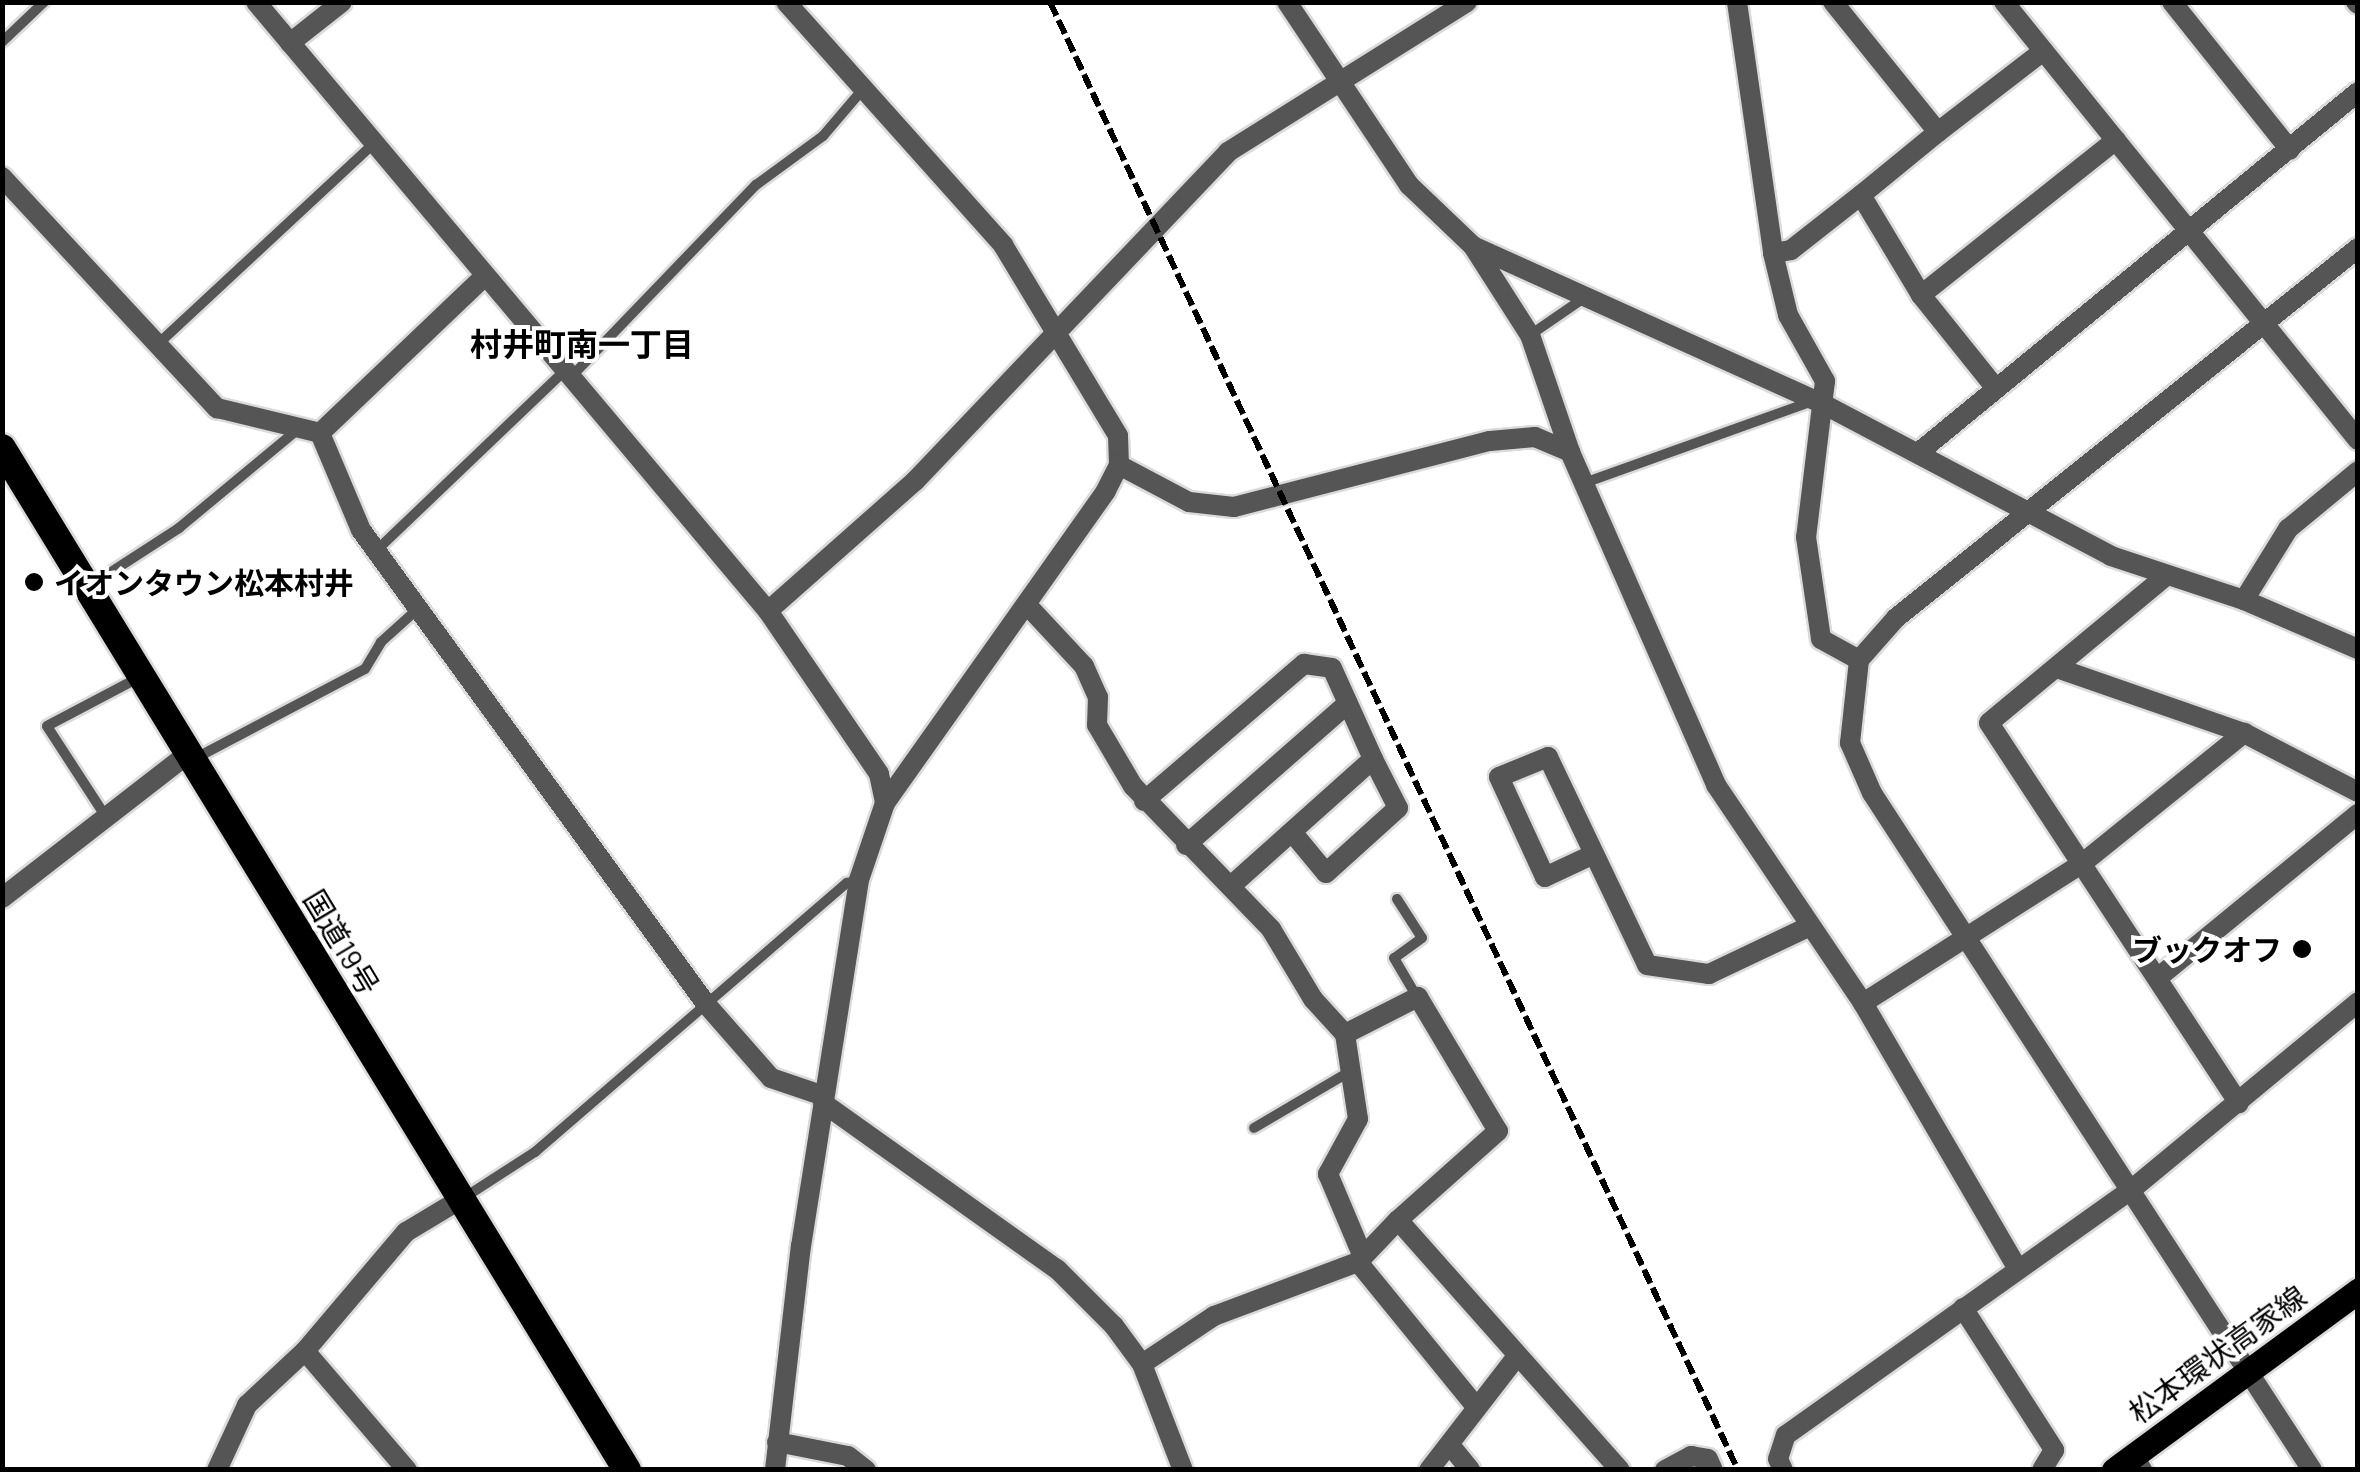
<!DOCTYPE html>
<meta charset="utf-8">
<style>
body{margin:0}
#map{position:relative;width:2360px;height:1472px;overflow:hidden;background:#fff;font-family:Barlow,"Noto Sans JP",sans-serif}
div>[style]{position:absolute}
.roads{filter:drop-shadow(2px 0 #dbdbdb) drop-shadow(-2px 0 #dbdbdb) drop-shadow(0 2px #dbdbdb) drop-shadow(0 -2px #dbdbdb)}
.service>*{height:10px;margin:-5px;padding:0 5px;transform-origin:5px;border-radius:5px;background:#555}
.minor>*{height:20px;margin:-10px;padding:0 10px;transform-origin:10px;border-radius:10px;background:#555}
.primary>*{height:25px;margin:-12.5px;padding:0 12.5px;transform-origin:12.5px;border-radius:12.5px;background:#000}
.trunk>*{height:28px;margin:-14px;padding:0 14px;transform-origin:14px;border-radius:14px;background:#000}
.rail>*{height:6px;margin-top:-3px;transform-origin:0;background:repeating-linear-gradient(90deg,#000 0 15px,transparent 0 20px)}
.dots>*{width:28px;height:28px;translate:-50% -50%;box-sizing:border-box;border:5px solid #fff;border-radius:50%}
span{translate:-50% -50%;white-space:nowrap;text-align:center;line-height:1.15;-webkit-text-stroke:8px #fff;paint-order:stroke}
.poi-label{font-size:30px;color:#000;font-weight:700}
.left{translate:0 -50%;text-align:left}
.right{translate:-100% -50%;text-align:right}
.street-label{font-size:30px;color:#000}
.neighbourhood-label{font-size:32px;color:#000;font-weight:700}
.frame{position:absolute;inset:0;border:5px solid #000;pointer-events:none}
</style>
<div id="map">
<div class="roads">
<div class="service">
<i style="left:2px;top:42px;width:58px;rotate:-43.6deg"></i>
<i style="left:1530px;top:335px;width:65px;rotate:-34.4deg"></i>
<i style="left:158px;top:344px;width:294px;rotate:-42.9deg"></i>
<i style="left:571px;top:377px;width:267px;rotate:-46.1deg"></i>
<i style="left:756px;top:185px;width:83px;rotate:-36.2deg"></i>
<i style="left:823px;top:136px;width:63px;rotate:-49.5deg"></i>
<i style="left:1584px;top:483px;width:240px;rotate:-19.7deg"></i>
<i style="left:377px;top:550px;width:259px;rotate:-43.7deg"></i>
<i style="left:91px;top:585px;width:105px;rotate:-32.9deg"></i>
<i style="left:179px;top:528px;width:153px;rotate:-39.7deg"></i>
<i style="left:194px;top:759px;width:193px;rotate:-27.8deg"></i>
<i style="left:365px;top:669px;width:31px;rotate:-59deg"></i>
<i style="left:381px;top:642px;width:54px;rotate:-42deg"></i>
<i style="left:106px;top:817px;width:108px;rotate:-123deg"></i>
<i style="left:47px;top:726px;width:105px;rotate:-27.8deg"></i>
<i style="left:1397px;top:899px;width:46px;rotate:57.3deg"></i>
<i style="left:1422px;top:938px;width:34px;rotate:144deg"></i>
<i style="left:1394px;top:958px;width:45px;rotate:59.5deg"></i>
<i style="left:1254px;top:1128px;width:110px;rotate:-30.5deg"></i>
<i style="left:462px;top:1199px;width:87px;rotate:-32.8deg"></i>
<i style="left:535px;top:1152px;width:412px;rotate:-40.8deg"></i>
<i style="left:847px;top:883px;width:12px;rotate:-14deg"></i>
<i style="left:2138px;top:1453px;width:20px;rotate:60deg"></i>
</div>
<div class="minor">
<i style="left:256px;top:2px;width:796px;rotate:49.95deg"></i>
<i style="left:768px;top:611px;width:197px;rotate:55.7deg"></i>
<i style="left:879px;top:774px;width:30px;rotate:78deg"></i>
<i style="left:885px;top:803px;width:81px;rotate:108.7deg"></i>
<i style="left:859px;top:880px;width:370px;rotate:99deg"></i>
<i style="left:801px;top:1245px;width:226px;rotate:96.6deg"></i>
<i style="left:786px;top:2px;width:326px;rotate:48.2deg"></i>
<i style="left:1003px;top:245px;width:223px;rotate:58.9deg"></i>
<i style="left:1118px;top:436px;width:29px;rotate:88deg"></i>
<i style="left:1119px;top:465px;width:29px;rotate:117deg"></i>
<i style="left:1106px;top:491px;width:382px;rotate:125.3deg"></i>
<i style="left:1287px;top:2px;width:220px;rotate:56.3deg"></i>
<i style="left:1409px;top:185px;width:88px;rotate:43.6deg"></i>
<i style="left:1473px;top:246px;width:106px;rotate:57.4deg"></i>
<i style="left:1530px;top:335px;width:124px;rotate:71.1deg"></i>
<i style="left:1570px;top:452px;width:364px;rotate:66.3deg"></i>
<i style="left:1716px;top:785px;width:263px;rotate:56deg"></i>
<i style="left:1863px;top:1003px;width:308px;rotate:59.8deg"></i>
<i style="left:1737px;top:2px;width:254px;rotate:81.8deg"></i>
<i style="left:1773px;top:253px;width:64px;rotate:76.4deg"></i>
<i style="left:1788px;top:315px;width:76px;rotate:60.7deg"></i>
<i style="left:1825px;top:381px;width:157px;rotate:96.9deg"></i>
<i style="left:1806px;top:537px;width:103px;rotate:81.6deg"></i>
<i style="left:1821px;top:639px;width:43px;rotate:28.9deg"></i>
<i style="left:1833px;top:2px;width:167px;rotate:51.1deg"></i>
<i style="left:1938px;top:132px;width:99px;rotate:140.7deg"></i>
<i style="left:1861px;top:195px;width:117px;rotate:59deg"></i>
<i style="left:1921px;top:295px;width:117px;rotate:51.3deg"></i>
<i style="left:2004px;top:2px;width:563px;rotate:51.05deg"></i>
<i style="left:2172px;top:2px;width:189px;rotate:51.4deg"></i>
<i style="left:2356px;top:2px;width:3px;rotate:45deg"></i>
<i style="left:290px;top:43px;width:66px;rotate:-38.3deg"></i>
<i style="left:1938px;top:132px;width:133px;rotate:-37.6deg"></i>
<i style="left:2px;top:177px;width:316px;rotate:47.1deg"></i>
<i style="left:217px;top:408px;width:106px;rotate:13.6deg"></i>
<i style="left:1473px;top:246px;width:388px;rotate:24.3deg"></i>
<i style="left:1827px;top:406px;width:321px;rotate:27.8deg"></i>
<i style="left:2111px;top:556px;width:140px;rotate:18.3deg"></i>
<i style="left:2244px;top:600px;width:124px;rotate:23.3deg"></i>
<i style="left:1773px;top:253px;width:18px;rotate:-9deg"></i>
<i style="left:1791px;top:250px;width:89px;rotate:-38.2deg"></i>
<i style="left:1921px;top:295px;width:249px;rotate:-38.5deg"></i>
<i style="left:320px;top:433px;width:105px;rotate:67.1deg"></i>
<i style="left:361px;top:530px;width:586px;rotate:53.95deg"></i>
<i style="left:706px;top:1004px;width:98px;rotate:48.7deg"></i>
<i style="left:771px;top:1078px;width:56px;rotate:18.8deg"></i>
<i style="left:320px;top:433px;width:226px;rotate:-43.6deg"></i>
<i style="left:1918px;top:453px;width:569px;rotate:-39.37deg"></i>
<i style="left:1119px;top:465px;width:79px;rotate:27.9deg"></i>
<i style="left:1189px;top:502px;width:45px;rotate:6.3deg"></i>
<i style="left:1234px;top:507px;width:264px;rotate:-14.5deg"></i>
<i style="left:1490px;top:441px;width:45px;rotate:-5.1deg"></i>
<i style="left:1535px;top:437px;width:38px;rotate:23deg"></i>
<i style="left:2167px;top:575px;width:231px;rotate:140.3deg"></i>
<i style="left:1989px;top:723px;width:455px;rotate:56.7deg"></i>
<i style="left:2244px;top:600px;width:84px;rotate:-58.2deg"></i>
<i style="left:2288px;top:529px;width:91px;rotate:-39.6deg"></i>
<i style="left:1028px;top:606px;width:82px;rotate:47deg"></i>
<i style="left:1084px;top:666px;width:34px;rotate:66deg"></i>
<i style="left:1098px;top:697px;width:28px;rotate:92deg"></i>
<i style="left:1097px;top:725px;width:71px;rotate:59.5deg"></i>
<i style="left:1133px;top:786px;width:199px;rotate:46deg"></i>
<i style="left:1271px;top:929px;width:82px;rotate:59deg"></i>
<i style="left:1313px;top:999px;width:47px;rotate:47.6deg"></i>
<i style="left:1345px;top:1034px;width:86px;rotate:81.3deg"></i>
<i style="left:1358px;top:1119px;width:63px;rotate:118.6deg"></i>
<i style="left:1328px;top:1174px;width:90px;rotate:67.1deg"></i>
<i style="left:768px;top:611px;width:196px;rotate:-41.5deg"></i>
<i style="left:915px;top:481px;width:454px;rotate:-46.4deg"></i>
<i style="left:1228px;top:152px;width:282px;rotate:-32.1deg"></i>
<i style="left:2057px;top:668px;width:198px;rotate:19.2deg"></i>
<i style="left:2244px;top:733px;width:128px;rotate:27.4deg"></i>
<i style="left:1144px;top:801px;width:211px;rotate:-40.6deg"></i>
<i style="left:1304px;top:664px;width:28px;rotate:8deg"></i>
<i style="left:1332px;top:668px;width:100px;rotate:65.7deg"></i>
<i style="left:1373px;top:759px;width:191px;rotate:138.2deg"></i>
<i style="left:1292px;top:832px;width:53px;rotate:50.3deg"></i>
<i style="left:1326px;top:873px;width:97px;rotate:-42.1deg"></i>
<i style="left:1398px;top:808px;width:55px;rotate:-117deg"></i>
<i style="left:1186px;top:845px;width:215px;rotate:-41.2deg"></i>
<i style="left:1592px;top:855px;width:52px;rotate:154.9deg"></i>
<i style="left:1545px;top:877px;width:110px;rotate:-114.7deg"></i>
<i style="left:1499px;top:777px;width:53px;rotate:-22.2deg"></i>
<i style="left:1548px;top:757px;width:230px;rotate:64.5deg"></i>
<i style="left:1647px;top:965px;width:63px;rotate:8.3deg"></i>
<i style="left:1709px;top:974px;width:107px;rotate:-25.4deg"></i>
<i style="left:2px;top:898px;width:237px;rotate:-37.8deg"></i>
<i style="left:2160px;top:976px;width:256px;rotate:-39.3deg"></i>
<i style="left:1863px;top:1003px;width:262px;rotate:-32.5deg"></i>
<i style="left:2084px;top:862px;width:206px;rotate:-38.9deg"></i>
<i style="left:1345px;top:1034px;width:82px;rotate:-26.9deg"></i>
<i style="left:1418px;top:997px;width:156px;rotate:59.2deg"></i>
<i style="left:1498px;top:1131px;width:134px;rotate:138.3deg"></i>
<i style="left:823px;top:1103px;width:287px;rotate:35.4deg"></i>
<i style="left:1057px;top:1269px;width:81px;rotate:45deg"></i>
<i style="left:1114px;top:1326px;width:47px;rotate:53.6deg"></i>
<i style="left:1142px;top:1364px;width:114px;rotate:68.9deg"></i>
<i style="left:1358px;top:1262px;width:188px;rotate:50.8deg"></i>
<i style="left:1963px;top:1308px;width:169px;rotate:57.3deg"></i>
<i style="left:2054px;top:1450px;width:23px;rotate:121deg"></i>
<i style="left:305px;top:1351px;width:157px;rotate:49.4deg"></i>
<i style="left:1142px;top:1364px;width:87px;rotate:-33.7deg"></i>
<i style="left:1214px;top:1316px;width:154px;rotate:-20.6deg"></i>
<i style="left:1358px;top:1262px;width:58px;rotate:-46.4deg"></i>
<i style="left:1398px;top:1220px;width:334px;rotate:48.4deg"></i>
<i style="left:777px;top:1442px;width:72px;rotate:11.2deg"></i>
<i style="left:848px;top:1456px;width:23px;rotate:38deg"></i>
<i style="left:1450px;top:1445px;width:32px;rotate:51deg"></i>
<i style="left:217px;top:1470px;width:72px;rotate:-65.2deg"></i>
<i style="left:247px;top:1405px;width:79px;rotate:-43deg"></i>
<i style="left:305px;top:1351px;width:156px;rotate:-49.7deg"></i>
<i style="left:406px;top:1232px;width:64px;rotate:-31deg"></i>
<i style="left:1429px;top:1470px;width:144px;rotate:-52.3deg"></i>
<i style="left:1665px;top:1470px;width:30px;rotate:-28deg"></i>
<i style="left:1691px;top:1456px;width:17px;rotate:10deg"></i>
<i style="left:1708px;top:1459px;width:12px;rotate:66deg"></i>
<i style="left:1783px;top:1470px;width:12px;rotate:-114deg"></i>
<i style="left:1778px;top:1459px;width:25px;rotate:-72deg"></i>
<i style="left:1786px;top:1435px;width:423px;rotate:-35.4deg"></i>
<i style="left:2131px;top:1190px;width:295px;rotate:-39.6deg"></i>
<i style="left:2312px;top:1470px;width:807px;rotate:-123.02deg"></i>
<i style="left:1872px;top:793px;width:55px;rotate:-113.7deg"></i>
<i style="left:1850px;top:743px;width:83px;rotate:-83.8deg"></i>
<i style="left:1859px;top:660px;width:56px;rotate:-48.6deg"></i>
<i style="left:1896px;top:618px;width:592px;rotate:-38.69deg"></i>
</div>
<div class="primary">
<i style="left:2114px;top:1470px;width:303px;rotate:-36.3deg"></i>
</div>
<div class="trunk">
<i style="left:2px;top:448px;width:1198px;rotate:58.55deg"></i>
</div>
</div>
<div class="rail">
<i style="left:1050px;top:2px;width:1621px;rotate:64.89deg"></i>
</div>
<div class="dots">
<i style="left:34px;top:582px;background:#000"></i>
<i style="left:2302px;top:949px;background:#000"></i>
</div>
<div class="poi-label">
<span class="left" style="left:54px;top:582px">イオンタウン松本村井</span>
<span class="right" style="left:2282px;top:949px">ブックオフ</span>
</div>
<div class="street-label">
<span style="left:342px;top:942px;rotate:59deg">国道19号</span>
<span style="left:2217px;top:1354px;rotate:-36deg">松本環状高家線</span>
</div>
<div class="neighbourhood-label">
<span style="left:582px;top:343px">村井町南一丁目</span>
</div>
<div class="frame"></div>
</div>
